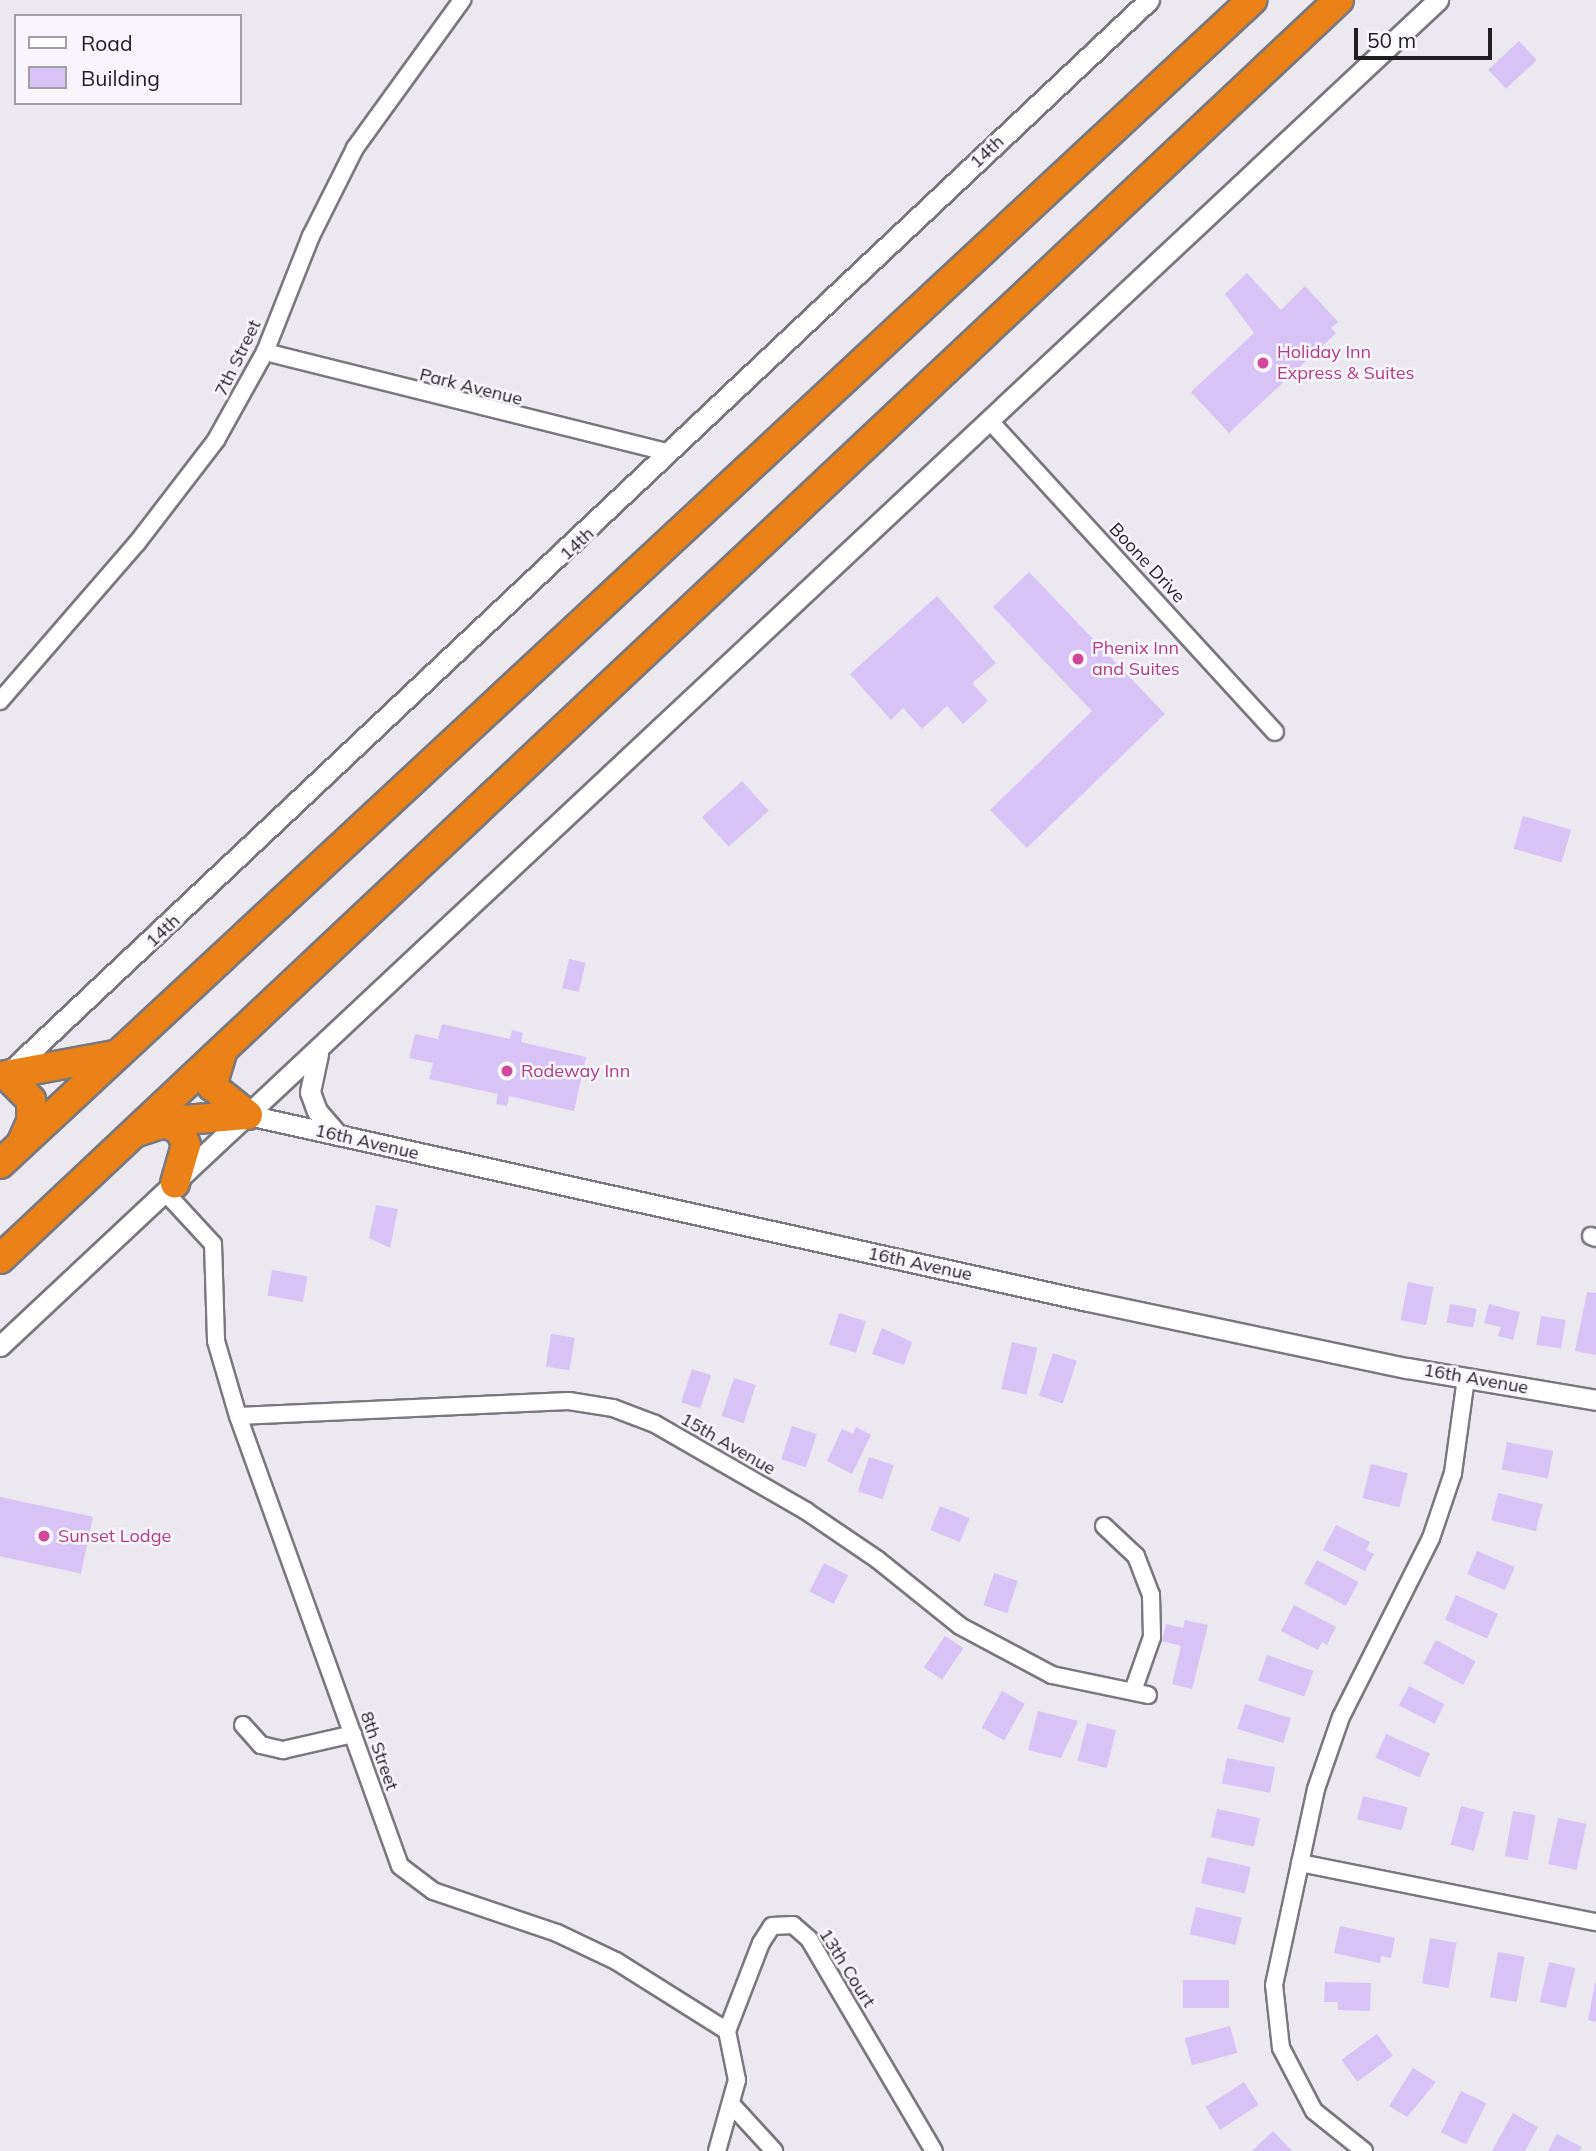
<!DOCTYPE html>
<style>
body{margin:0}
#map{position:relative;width:1596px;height:2151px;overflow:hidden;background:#ebe8f0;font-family:Mulish,sans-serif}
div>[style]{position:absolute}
.building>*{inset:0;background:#d7c3f6;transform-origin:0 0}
.roads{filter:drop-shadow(2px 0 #7a787f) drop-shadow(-2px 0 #7a787f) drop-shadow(0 2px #7a787f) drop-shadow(0 -2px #7a787f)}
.minor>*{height:16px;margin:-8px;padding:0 8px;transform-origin:8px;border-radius:8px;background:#fff}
.tertiary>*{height:19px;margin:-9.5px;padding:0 9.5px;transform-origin:9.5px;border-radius:9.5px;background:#fff}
.motorway>*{height:28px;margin:-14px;padding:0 14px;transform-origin:14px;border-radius:14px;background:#ea8218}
.dots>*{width:19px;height:19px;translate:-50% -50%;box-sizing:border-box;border:4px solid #f8f5fd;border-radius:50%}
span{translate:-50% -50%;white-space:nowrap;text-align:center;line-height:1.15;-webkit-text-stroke:5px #f8f5fd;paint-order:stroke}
.street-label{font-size:18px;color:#1f1e20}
.hotel-label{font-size:18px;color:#b23c85}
.left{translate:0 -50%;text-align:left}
.legend{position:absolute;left:14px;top:14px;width:228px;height:91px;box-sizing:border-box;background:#f8f5fd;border:2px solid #a19fa5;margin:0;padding:9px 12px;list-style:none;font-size:21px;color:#1f1e20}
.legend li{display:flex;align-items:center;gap:14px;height:35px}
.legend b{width:35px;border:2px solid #a19fa5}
.scale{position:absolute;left:1354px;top:28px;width:138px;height:32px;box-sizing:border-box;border:4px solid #1f1e20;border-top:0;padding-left:9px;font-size:21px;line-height:24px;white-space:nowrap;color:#1f1e20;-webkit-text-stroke:5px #f8f5fd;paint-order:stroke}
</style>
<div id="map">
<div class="building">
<i style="left:1519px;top:41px;width:26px;height:42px;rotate:47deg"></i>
<i style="clip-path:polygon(1247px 273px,1281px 310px,1305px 286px,1338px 322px,1331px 328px,1336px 333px,1229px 433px,1191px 392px,1254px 333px,1225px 294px)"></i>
<i style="clip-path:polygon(1029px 572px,1165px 714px,1027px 848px,990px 810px,1092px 711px,993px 607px)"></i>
<i style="clip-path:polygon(937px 596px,996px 663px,972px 683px,988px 701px,963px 724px,947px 706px,922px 729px,903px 708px,891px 720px,850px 674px)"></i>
<i style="left:742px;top:781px;width:40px;height:54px;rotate:48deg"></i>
<i style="left:1523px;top:816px;width:50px;height:34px;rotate:16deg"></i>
<i style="left:569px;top:959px;width:17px;height:30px;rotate:13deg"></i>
<i style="clip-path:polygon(442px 1024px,510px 1039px,512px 1030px,523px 1033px,521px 1042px,586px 1057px,574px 1111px,509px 1096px,507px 1106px,496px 1104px,498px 1094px,429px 1079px,433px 1063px,409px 1058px,415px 1034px,438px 1039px)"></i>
<i style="clip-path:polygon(376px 1205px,398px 1209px,390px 1248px,369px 1238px)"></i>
<i style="left:272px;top:1270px;width:36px;height:26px;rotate:10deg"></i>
<i style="left:1408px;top:1282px;width:26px;height:39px;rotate:11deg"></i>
<i style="clip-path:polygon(1587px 1292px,1596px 1293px,1596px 1355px,1575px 1351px)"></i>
<i style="left:1450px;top:1304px;width:27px;height:19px;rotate:10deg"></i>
<i style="clip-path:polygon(1489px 1304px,1520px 1312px,1513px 1340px,1498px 1336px,1501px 1327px,1484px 1323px)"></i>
<i style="left:839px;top:1313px;width:28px;height:33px;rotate:17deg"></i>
<i style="left:1541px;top:1316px;width:25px;height:29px;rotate:9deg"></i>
<i style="clip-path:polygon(882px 1328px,912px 1342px,904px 1365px,872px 1354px)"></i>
<i style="left:551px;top:1334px;width:24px;height:33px;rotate:9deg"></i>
<i style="left:1012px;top:1342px;width:26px;height:48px;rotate:13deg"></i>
<i style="left:1053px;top:1353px;width:25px;height:45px;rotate:18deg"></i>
<i style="left:692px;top:1369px;width:20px;height:35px;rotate:18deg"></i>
<i style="left:734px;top:1378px;width:23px;height:40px;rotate:18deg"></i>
<i style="left:792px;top:1426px;width:26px;height:35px;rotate:18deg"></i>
<i style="clip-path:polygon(856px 1427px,871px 1435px,852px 1474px,827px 1461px,842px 1429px,853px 1434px)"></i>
<i style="left:1507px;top:1442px;width:47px;height:28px;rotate:11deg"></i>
<i style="left:869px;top:1457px;width:26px;height:36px;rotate:18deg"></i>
<i style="left:1371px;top:1464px;width:38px;height:35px;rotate:14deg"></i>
<i style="left:1498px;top:1493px;width:46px;height:28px;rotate:14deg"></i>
<i style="left:0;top:1497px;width:95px;height:58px;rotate:12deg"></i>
<i style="left:940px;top:1506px;width:32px;height:26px;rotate:22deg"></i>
<i style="clip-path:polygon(1336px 1525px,1370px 1542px,1366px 1550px,1374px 1554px,1365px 1571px,1323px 1550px)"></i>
<i style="left:1477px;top:1551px;width:41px;height:25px;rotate:23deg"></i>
<i style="left:1317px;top:1560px;width:47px;height:27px;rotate:28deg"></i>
<i style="left:824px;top:1563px;width:27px;height:32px;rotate:27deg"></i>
<i style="left:994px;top:1573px;width:25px;height:34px;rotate:18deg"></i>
<i style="left:1456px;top:1595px;width:46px;height:27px;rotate:24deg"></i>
<i style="clip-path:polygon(1294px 1605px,1336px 1627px,1327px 1645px,1322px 1642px,1318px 1650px,1281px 1631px)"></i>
<i style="clip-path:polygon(1185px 1620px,1208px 1625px,1192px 1689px,1172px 1684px,1181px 1646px,1162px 1641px,1166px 1624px,1183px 1628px)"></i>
<i style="left:945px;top:1636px;width:22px;height:38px;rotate:34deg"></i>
<i style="left:1436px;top:1640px;width:45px;height:27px;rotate:28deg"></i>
<i style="left:1267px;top:1655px;width:49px;height:27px;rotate:19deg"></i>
<i style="left:1409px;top:1686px;width:40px;height:22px;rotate:27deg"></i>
<i style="left:1002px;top:1691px;width:26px;height:42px;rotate:29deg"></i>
<i style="left:1245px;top:1704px;width:48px;height:26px;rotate:17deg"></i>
<i style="clip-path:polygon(1038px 1711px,1078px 1721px,1061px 1758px,1028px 1750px)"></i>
<i style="left:1087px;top:1723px;width:30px;height:39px;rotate:14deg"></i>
<i style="left:1386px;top:1734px;width:48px;height:26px;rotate:24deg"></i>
<i style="left:1227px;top:1758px;width:49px;height:26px;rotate:11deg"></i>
<i style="left:1363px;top:1796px;width:46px;height:24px;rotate:14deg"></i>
<i style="left:1461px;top:1806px;width:24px;height:40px;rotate:15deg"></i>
<i style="left:1217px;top:1809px;width:44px;height:29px;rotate:12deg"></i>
<i style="left:1513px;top:1811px;width:23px;height:46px;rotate:10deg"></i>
<i style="left:1558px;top:1818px;width:29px;height:47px;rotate:12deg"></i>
<i style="left:1207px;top:1857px;width:45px;height:27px;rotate:13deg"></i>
<i style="left:1196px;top:1907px;width:47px;height:28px;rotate:13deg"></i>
<i style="clip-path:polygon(1340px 1926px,1395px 1938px,1391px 1958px,1381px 1956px,1380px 1963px,1334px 1953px)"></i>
<i style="left:1430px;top:1938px;width:27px;height:46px;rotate:10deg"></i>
<i style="left:1498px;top:1952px;width:27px;height:46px;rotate:10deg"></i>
<i style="left:1549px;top:1962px;width:27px;height:41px;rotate:13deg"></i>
<i style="left:1183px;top:1980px;width:46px;height:28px"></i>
<i style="clip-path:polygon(1325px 1982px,1371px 1983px,1370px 2011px,1338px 2010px,1338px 2002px,1324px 2002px)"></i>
<i style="clip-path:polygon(1595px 1983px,1596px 1983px,1596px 2022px,1588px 2020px)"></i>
<i style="left:1230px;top:2026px;width:28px;height:47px;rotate:75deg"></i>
<i style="left:1377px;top:2034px;width:27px;height:44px;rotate:54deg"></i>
<i style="clip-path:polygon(1413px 2068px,1436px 2082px,1407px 2117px,1389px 2106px)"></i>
<i style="left:1244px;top:2082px;width:27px;height:46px;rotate:57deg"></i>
<i style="left:1461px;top:2091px;width:28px;height:46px;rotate:26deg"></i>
<i style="clip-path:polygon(1513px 2113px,1538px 2127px,1525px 2151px,1492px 2151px)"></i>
<i style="clip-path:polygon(1273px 2131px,1292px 2151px,1252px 2151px)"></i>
<i style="clip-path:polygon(1557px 2134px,1582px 2147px,1580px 2151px,1548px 2151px)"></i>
</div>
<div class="roads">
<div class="minor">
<i style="left:265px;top:352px;width:416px;rotate:14deg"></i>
<i style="left:989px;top:420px;width:423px;rotate:47.5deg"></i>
<i style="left:0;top:701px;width:209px;rotate:-49.1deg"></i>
<i style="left:137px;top:543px;width:130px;rotate:-52.5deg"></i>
<i style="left:216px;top:440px;width:101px;rotate:-60.9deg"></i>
<i style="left:265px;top:352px;width:125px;rotate:-68.4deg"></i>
<i style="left:311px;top:236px;width:98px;rotate:-63.4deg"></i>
<i style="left:355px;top:148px;width:183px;rotate:-54.1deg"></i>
<i style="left:165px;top:1192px;width:71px;rotate:47.3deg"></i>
<i style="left:213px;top:1244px;width:97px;rotate:88.2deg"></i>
<i style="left:216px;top:1341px;width:78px;rotate:73.7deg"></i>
<i style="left:238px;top:1416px;width:478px;rotate:70.2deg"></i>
<i style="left:400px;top:1866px;width:41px;rotate:37.1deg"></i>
<i style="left:433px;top:1891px;width:131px;rotate:18.7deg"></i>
<i style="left:557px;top:1933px;width:65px;rotate:25.4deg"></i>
<i style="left:616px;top:1961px;width:131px;rotate:32.2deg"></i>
<i style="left:727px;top:2031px;width:50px;rotate:78.5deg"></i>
<i style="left:737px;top:2080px;width:74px;rotate:105.7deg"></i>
<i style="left:1591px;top:1236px;width:5px;rotate:22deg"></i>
<i style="left:238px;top:1416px;width:331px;rotate:-2.6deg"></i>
<i style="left:569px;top:1401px;width:45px;rotate:9deg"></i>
<i style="left:613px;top:1408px;width:45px;rotate:20.9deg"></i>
<i style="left:655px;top:1424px;width:174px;rotate:29.9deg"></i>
<i style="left:806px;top:1511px;width:87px;rotate:34.2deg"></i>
<i style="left:878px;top:1560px;width:105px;rotate:38.8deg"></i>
<i style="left:960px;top:1626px;width:104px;rotate:28deg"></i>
<i style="left:1052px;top:1675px;width:98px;rotate:11.8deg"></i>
<i style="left:1104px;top:1526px;width:44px;rotate:43.2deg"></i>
<i style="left:1136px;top:1556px;width:42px;rotate:69deg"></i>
<i style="left:1151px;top:1595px;width:42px;rotate:88.6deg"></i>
<i style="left:1152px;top:1637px;width:57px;rotate:109.4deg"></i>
<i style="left:243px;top:1725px;width:27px;rotate:48deg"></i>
<i style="left:261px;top:1745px;width:23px;rotate:13deg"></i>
<i style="left:283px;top:1750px;width:72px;rotate:-12.9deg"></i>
<i style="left:1300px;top:1863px;width:302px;rotate:11.3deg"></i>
<i style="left:727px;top:2031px;width:94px;rotate:-68.9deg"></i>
<i style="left:761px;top:1943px;width:20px;rotate:-57deg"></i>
<i style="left:772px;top:1926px;width:21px;rotate:-3deg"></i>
<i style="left:793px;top:1925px;width:21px;rotate:41deg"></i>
<i style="left:809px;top:1939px;width:246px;rotate:59.5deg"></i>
<i style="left:731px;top:2104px;width:64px;rotate:47.5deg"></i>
<i style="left:1364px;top:2151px;width:64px;rotate:-141.3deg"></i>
<i style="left:1314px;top:2111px;width:71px;rotate:-117.6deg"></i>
<i style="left:1281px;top:2048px;width:63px;rotate:-96.3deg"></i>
<i style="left:1274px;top:1985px;width:200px;rotate:-77.9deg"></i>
<i style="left:1316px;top:1789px;width:76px;rotate:-70.9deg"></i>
<i style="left:1341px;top:1717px;width:200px;rotate:-63.3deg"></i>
<i style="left:1431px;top:1538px;width:69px;rotate:-71.3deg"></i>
<i style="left:1453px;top:1473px;width:96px;rotate:-82.2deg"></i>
</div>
<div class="tertiary">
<i style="left:318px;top:1054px;width:39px;rotate:102deg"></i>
<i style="left:310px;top:1092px;width:20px;rotate:70deg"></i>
<i style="left:317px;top:1111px;width:32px;rotate:49deg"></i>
<i style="left:8px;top:1073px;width:1566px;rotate:-43.24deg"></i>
<i style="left:248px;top:1115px;width:860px;rotate:12.49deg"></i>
<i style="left:1088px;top:1301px;width:326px;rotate:11.9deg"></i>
<i style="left:1407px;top:1368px;width:192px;rotate:9.6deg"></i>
<i style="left:0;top:1346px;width:1970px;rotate:-43.11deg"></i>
</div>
<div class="motorway">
<i style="left:223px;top:1050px;width:38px;rotate:107deg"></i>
<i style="left:212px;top:1086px;width:46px;rotate:38.9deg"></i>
<i style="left:164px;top:1122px;width:18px;rotate:27deg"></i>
<i style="left:180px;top:1130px;width:16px;rotate:68deg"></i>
<i style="left:186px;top:1145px;width:40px;rotate:106deg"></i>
<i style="left:137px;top:1132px;width:36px;rotate:-18deg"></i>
<i style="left:171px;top:1121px;width:77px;rotate:-4.5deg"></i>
<i style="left:22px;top:1142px;width:22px;rotate:-66deg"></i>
<i style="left:31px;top:1122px;width:22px;rotate:-90deg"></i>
<i style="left:31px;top:1100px;width:35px;rotate:-135deg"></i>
<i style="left:6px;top:1075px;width:110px;rotate:-10.5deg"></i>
<i style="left:0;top:1164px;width:1710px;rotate:-42.91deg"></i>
<i style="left:0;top:1259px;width:1838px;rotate:-43.24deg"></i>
</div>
</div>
<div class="dots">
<i style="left:1263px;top:363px;background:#d1479c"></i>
<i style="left:1078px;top:659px;background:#d1479c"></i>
<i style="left:507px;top:1071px;background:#d1479c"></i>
<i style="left:44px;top:1536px;background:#d1479c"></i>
</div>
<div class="street-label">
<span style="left:987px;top:152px;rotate:-43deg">14th</span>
<span style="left:238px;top:358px;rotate:-64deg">7th Street</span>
<span style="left:471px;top:387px;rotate:14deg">Park Avenue</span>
<span style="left:577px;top:544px;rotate:-43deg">14th</span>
<span style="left:1147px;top:563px;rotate:47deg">Boone Drive</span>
<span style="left:163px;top:931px;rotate:-43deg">14th</span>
<span style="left:367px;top:1142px;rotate:13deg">16th Avenue</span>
<span style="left:920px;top:1264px;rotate:12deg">16th Avenue</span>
<span style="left:1476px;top:1379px;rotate:10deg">16th Avenue</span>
<span style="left:728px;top:1444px;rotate:30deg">15th Avenue</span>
<span style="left:379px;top:1751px;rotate:71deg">8th Street</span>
<span style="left:847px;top:1968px;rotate:58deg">13th Court</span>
</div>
<div class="hotel-label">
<span class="left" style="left:1277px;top:363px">Holiday Inn<br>Express &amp; Suites</span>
<span class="left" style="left:1092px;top:659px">Phenix Inn<br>and Suites</span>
<span class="left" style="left:521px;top:1071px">Rodeway Inn</span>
<span class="left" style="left:58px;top:1536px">Sunset Lodge</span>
</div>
<ul class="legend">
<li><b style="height:9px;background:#fff"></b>Road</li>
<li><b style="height:19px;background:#d7c3f6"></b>Building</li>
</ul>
<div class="scale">50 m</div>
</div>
